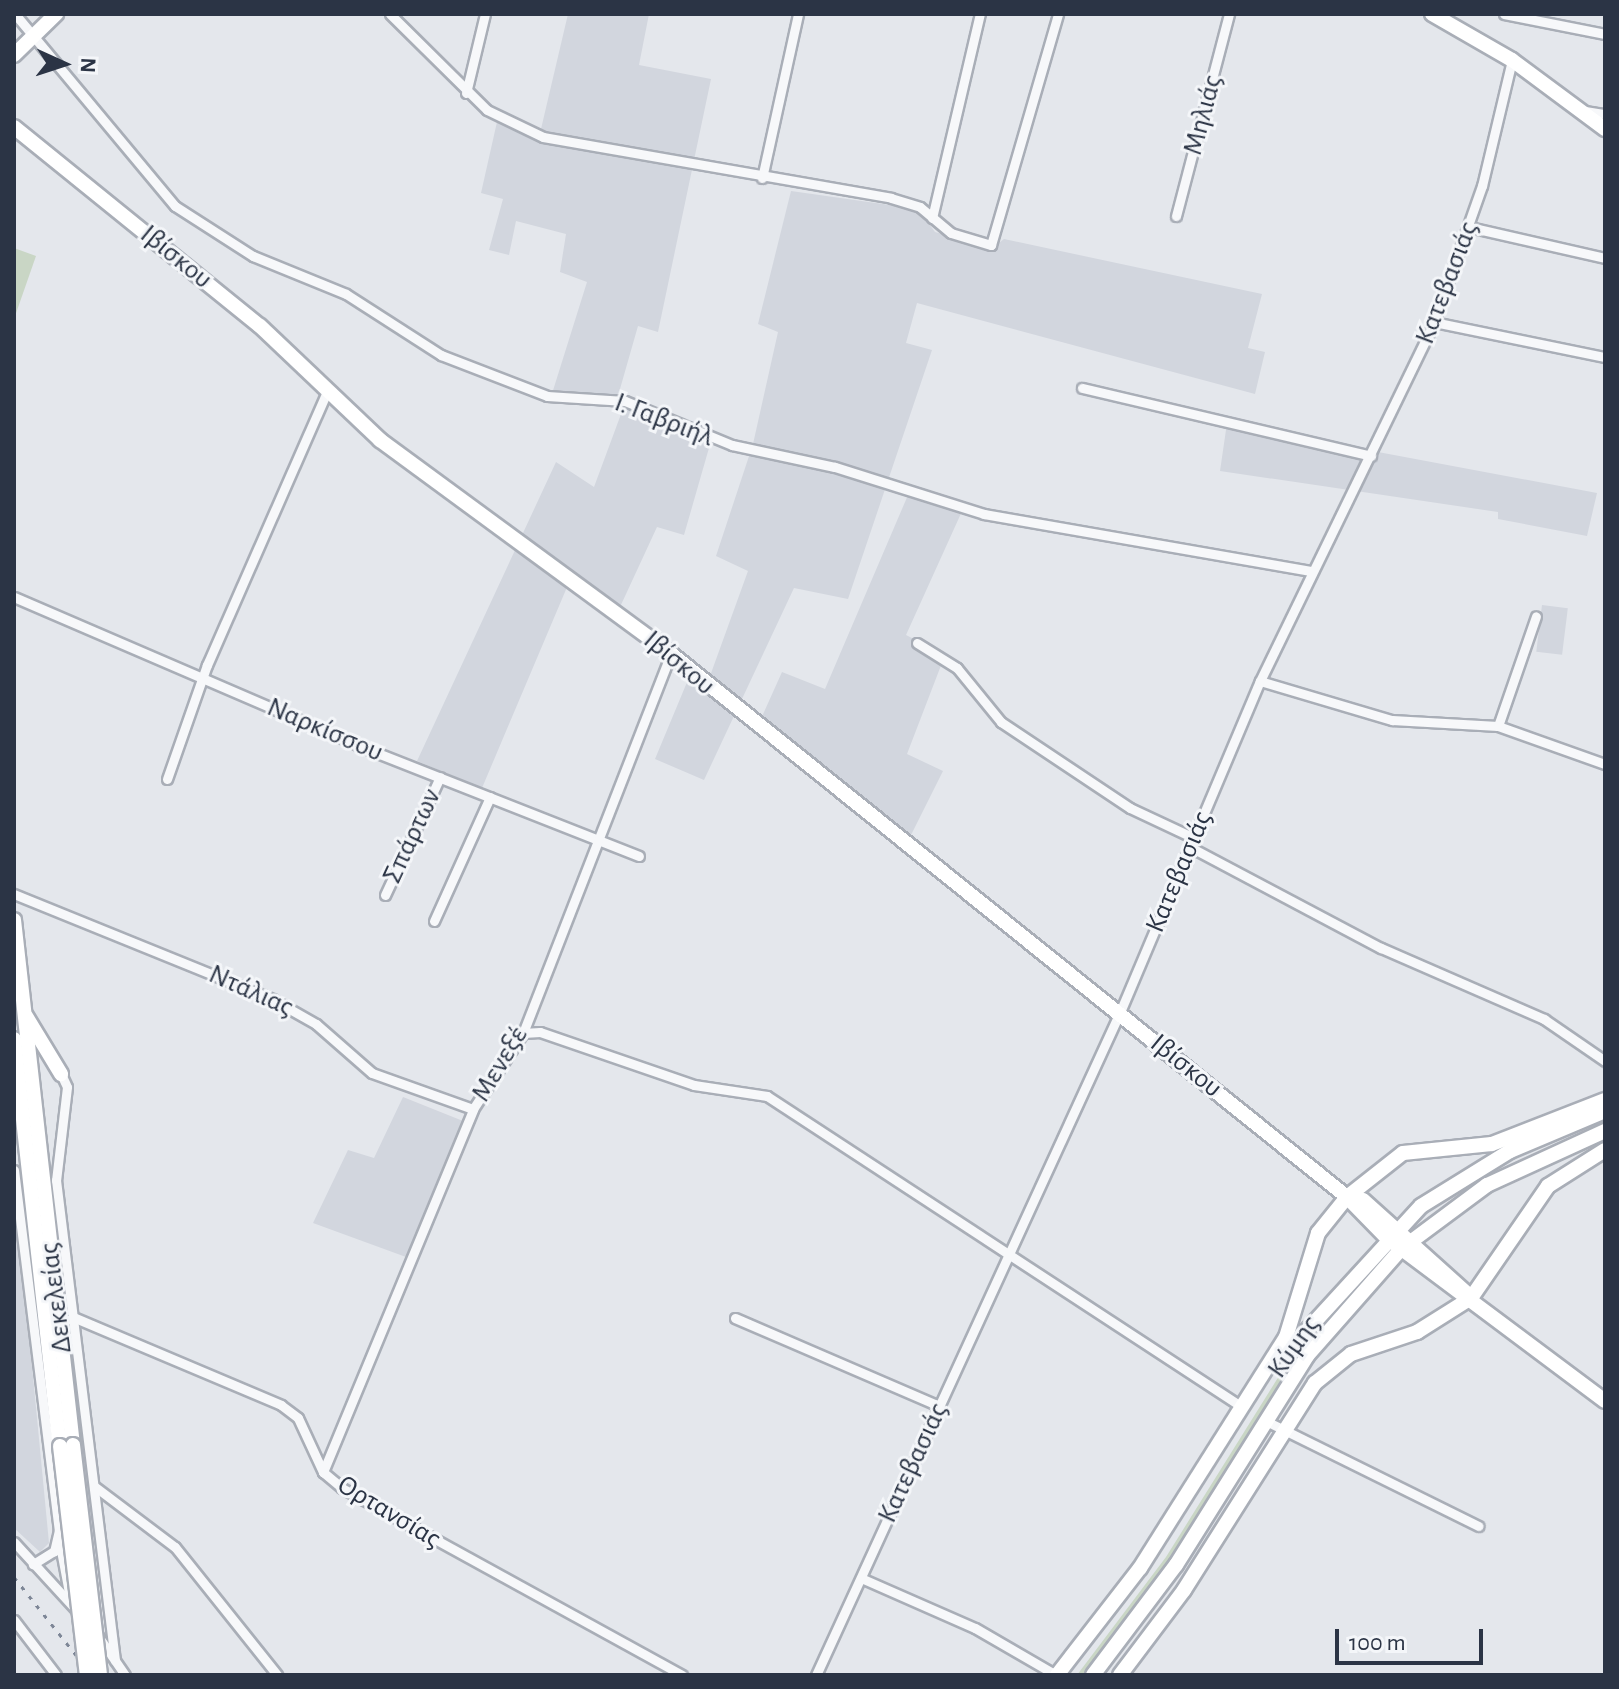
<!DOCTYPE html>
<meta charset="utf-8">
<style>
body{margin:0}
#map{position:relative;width:1619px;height:1689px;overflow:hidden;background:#e4e7ec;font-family:"Alegreya Sans",sans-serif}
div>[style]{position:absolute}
.built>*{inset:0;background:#d2d6de;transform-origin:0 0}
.green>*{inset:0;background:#c9d6c5}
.roads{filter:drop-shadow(2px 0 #a9aeb7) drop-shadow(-2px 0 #a9aeb7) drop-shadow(0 2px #a9aeb7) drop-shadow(0 -2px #a9aeb7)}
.street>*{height:9px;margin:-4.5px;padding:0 4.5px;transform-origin:4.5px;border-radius:4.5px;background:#f7f8fa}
.secondary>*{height:14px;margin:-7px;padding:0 7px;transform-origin:7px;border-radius:7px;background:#fff}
.rail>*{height:3px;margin-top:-1.5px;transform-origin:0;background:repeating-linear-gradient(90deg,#7d8696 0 4px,transparent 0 12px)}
.bridges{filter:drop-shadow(2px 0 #a9aeb7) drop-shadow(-2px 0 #a9aeb7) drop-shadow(0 2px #a9aeb7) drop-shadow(0 -2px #a9aeb7)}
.secondary-bridge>*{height:14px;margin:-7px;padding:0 7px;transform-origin:7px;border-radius:7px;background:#fff}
span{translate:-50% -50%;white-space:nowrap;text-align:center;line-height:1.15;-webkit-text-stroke:6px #f4f6f9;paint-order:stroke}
.street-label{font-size:28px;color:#2b3445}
.frame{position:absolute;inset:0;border:16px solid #2b3445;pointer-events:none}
.north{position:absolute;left:24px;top:24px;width:80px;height:80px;-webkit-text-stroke:6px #f4f6f9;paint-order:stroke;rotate:93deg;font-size:22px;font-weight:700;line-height:32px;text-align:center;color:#2b3445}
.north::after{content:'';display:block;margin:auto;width:28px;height:36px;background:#2b3445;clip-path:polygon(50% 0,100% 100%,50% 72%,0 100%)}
.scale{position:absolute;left:1335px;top:1629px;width:148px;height:36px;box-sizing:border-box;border:4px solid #2b3445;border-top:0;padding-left:10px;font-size:24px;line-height:28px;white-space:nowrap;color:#2b3445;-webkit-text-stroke:6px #f4f6f9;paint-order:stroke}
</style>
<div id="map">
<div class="built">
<i style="clip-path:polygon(568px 14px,649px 14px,639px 65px,711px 79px,658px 332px,638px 326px,616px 403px,550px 400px,587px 282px,560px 272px,566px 234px,516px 221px,509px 255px,489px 250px,503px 199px,481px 193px,499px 113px,541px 129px)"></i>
<i style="clip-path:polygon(791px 191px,918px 209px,935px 232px,992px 248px,1004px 239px,1262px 294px,1248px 348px,1265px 352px,1255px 394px,917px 303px,906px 343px,932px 350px,848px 599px,794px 588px,704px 780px,655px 759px,695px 663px,710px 676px,748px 571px,716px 556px,753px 444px,778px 332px,758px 324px)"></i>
<i style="clip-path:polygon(624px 406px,711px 441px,684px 535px,657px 527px,620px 607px,573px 573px,482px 788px,417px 761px,556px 462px,594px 487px)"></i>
<i style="clip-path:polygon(1227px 423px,1373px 460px,1378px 452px,1597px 493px,1587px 536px,1498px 519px,1498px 512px,1220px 471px)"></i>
<i style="clip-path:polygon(908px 495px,963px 509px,906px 635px,945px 655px,907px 754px,943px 771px,908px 841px,760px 721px,782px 672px,825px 689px)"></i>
<i style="left:1542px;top:605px;width:26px;height:47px;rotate:7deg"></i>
<i style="clip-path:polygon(403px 1097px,463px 1121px,406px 1257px,313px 1223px,348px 1150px,374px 1158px)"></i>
<i style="clip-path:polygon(14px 1178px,49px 1543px,40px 1552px,14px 1528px)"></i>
</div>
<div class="green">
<i style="clip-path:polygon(14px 248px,36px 256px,14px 319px)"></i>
<i style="clip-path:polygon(1279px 1376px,1285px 1379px,1171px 1561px,1086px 1675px,1077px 1675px,1166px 1557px)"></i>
</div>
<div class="roads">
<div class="street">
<i style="left:15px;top:14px;width:250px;rotate:50.2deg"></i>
<i style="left:175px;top:206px;width:93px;rotate:32.7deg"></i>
<i style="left:253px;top:256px;width:100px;rotate:22.2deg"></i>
<i style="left:346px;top:294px;width:113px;rotate:32.7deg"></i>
<i style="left:441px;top:355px;width:114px;rotate:21.1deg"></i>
<i style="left:547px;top:396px;width:78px;rotate:3.7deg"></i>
<i style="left:625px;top:401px;width:116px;rotate:22.4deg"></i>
<i style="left:732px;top:445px;width:105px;rotate:12.1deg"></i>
<i style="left:835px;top:467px;width:156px;rotate:17.5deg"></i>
<i style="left:984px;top:514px;width:333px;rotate:9.9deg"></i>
<i style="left:390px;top:14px;width:136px;rotate:44.7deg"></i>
<i style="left:487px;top:110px;width:62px;rotate:25.7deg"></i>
<i style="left:543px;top:137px;width:353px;rotate:9.9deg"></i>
<i style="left:891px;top:198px;width:30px;rotate:17deg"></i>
<i style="left:920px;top:207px;width:40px;rotate:40deg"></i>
<i style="left:951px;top:233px;width:42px;rotate:16.7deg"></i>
<i style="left:991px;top:245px;width:241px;rotate:-73.8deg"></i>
<i style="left:1504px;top:14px;width:103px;rotate:11.2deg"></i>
<i style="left:466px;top:93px;width:81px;rotate:-76.5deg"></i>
<i style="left:1585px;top:111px;width:20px;rotate:9deg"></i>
<i style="left:762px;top:178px;width:168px;rotate:-77.6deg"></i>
<i style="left:1176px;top:216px;width:209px;rotate:-75.3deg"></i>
<i style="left:932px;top:218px;width:210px;rotate:-76.8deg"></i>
<i style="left:1469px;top:227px;width:139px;rotate:12.8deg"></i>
<i style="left:1434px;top:322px;width:175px;rotate:11.6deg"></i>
<i style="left:1082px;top:388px;width:297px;rotate:13.2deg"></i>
<i style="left:14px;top:597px;width:374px;rotate:23.3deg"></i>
<i style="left:357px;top:745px;width:303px;rotate:21.5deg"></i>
<i style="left:917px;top:643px;width:47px;rotate:32deg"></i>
<i style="left:957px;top:668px;width:70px;rotate:50.8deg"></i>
<i style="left:1001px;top:722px;width:155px;rotate:33.7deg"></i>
<i style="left:1130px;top:808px;width:71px;rotate:25.1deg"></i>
<i style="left:1260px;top:681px;width:138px;rotate:16.5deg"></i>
<i style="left:1392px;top:720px;width:106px;rotate:3.2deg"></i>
<i style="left:1498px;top:726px;width:114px;rotate:19.6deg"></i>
<i style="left:1498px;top:726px;width:116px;rotate:-70.9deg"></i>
<i style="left:167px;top:779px;width:121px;rotate:-70.7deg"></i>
<i style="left:207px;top:665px;width:301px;rotate:-66.3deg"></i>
<i style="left:1190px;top:847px;width:216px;rotate:27.9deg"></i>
<i style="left:1381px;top:948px;width:178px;rotate:23.5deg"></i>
<i style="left:1544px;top:1019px;width:74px;rotate:34.5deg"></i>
<i style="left:14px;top:894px;width:279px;rotate:22.1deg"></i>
<i style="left:272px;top:999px;width:51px;rotate:29.6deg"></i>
<i style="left:316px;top:1024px;width:74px;rotate:41.2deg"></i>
<i style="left:372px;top:1073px;width:107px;rotate:19.6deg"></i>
<i style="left:385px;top:895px;width:130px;rotate:-65deg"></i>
<i style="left:434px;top:921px;width:136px;rotate:-65.7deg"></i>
<i style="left:523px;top:1033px;width:17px;rotate:-3deg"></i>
<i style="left:540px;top:1032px;width:163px;rotate:19deg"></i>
<i style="left:694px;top:1085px;width:74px;rotate:8.6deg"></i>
<i style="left:767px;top:1096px;width:568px;rotate:33.21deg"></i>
<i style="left:61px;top:1074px;width:14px;rotate:65deg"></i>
<i style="left:67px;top:1087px;width:94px;rotate:96.7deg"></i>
<i style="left:56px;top:1180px;width:484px;rotate:83deg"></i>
<i style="left:14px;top:1170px;width:363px;rotate:82.9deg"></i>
<i style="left:59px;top:1530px;width:22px;rotate:103deg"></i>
<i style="left:54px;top:1551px;width:25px;rotate:148deg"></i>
<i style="left:73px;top:1317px;width:226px;rotate:22.9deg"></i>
<i style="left:281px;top:1405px;width:21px;rotate:37deg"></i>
<i style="left:298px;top:1418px;width:60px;rotate:65.2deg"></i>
<i style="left:323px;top:1472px;width:25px;rotate:40deg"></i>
<i style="left:342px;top:1488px;width:388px;rotate:28.8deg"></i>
<i style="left:735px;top:1318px;width:222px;rotate:23.3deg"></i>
<i style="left:1266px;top:1421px;width:237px;rotate:26.3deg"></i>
<i style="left:323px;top:1472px;width:393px;rotate:-67.5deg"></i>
<i style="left:473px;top:1109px;width:91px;rotate:-56.7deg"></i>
<i style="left:523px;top:1033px;width:407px;rotate:-68.7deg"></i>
<i style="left:94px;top:1486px;width:101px;rotate:37deg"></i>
<i style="left:175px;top:1547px;width:164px;rotate:51.4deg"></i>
<i style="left:59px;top:1540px;width:64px;rotate:79.2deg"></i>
<i style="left:14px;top:1542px;width:96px;rotate:47.5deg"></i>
<i style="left:861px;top:1578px;width:124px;rotate:23.7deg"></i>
<i style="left:975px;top:1628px;width:94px;rotate:30.1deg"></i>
<i style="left:14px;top:1620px;width:69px;rotate:52.6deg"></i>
<i style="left:96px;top:1633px;width:51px;rotate:55.4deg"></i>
<i style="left:816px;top:1675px;width:729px;rotate:-65.37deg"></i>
<i style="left:1120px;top:1012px;width:359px;rotate:-67.1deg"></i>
<i style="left:1260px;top:681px;width:399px;rotate:-64.1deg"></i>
<i style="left:1434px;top:322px;width:144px;rotate:-70.6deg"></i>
<i style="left:1482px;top:186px;width:130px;rotate:-76.6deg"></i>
</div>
<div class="secondary">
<i style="left:1432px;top:14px;width:92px;rotate:29.9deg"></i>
<i style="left:1512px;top:60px;width:116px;rotate:36.6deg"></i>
<i style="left:14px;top:55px;width:59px;rotate:-44.3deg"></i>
<i style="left:14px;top:127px;width:316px;rotate:39deg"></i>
<i style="left:260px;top:326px;width:166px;rotate:43.5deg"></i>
<i style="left:380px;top:440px;width:361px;rotate:36.3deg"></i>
<i style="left:671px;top:654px;width:867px;rotate:38.77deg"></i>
<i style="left:1347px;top:1197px;width:57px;rotate:45.7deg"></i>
<i style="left:1387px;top:1238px;width:272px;rotate:36.8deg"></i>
<i style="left:14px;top:920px;width:528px;rotate:83.59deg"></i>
<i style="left:26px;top:1016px;width:68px;rotate:58.9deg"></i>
<i style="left:14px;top:1039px;width:410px;rotate:83.6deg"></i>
<i style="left:1347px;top:1197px;width:16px;rotate:11deg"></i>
<i style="left:1363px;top:1200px;width:145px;rotate:41.9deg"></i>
<i style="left:1289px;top:1350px;width:195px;rotate:-47.5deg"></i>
<i style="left:1421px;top:1206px;width:105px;rotate:-31.7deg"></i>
<i style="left:1510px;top:1151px;width:103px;rotate:-22.8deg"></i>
<i style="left:1057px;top:1675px;width:135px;rotate:-52.2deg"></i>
<i style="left:1140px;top:1568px;width:273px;rotate:-57.7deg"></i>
<i style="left:1286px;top:1337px;width:109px;rotate:-72.9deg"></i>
<i style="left:1318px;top:1233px;width:46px;rotate:-51.1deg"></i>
<i style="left:1347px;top:1197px;width:71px;rotate:-38.2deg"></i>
<i style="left:1403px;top:1153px;width:89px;rotate:-5.8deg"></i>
<i style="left:1492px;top:1144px;width:121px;rotate:-21.3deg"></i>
<i style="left:1093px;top:1675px;width:138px;rotate:-53deg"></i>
<i style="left:1176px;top:1565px;width:247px;rotate:-57.9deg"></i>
<i style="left:1307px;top:1356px;width:142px;rotate:-48.7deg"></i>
<i style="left:1401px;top:1249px;width:107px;rotate:-36.7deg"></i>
<i style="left:1487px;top:1185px;width:130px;rotate:-24.6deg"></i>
<i style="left:1120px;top:1675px;width:106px;rotate:-53deg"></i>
<i style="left:1184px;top:1590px;width:245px;rotate:-57.7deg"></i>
<i style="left:1315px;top:1383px;width:46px;rotate:-38.9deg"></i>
<i style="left:1351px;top:1354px;width:70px;rotate:-18.4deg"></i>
<i style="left:1417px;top:1332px;width:64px;rotate:-32.2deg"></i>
<i style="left:1471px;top:1298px;width:136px;rotate:-55.5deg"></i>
<i style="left:1548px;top:1186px;width:67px;rotate:-32.3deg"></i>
</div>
</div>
<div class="rail">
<i style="left:14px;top:1577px;width:125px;rotate:51.5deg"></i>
</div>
<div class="bridges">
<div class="secondary-bridge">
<i style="left:73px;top:1445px;width:232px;rotate:83.3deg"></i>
<i style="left:60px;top:1446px;width:231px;rotate:83.3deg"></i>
</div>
</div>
<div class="street-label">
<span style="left:1203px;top:115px;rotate:-75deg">Μηλιάς</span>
<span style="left:176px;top:257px;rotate:39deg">Ιβίσκου</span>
<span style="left:1447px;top:283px;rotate:-69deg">Κατεβασιάς</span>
<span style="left:664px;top:420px;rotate:21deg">Ι. Γαβριήλ</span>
<span style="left:679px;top:663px;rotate:40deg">Ιβίσκου</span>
<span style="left:325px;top:730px;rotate:23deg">Ναρκίσσου</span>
<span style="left:412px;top:836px;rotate:-65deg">Σπάρτων</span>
<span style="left:1179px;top:872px;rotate:-67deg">Κατεβασιάς</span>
<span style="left:251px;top:991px;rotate:24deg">Ντάλιας</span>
<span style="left:500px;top:1064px;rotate:-59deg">Μενεξέ</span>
<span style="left:1186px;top:1066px;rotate:39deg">Ιβίσκου</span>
<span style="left:56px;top:1298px;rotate:-97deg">Δεκελείας</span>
<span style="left:1294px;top:1347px;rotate:-55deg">Κύμης</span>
<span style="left:913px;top:1463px;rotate:-65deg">Κατεβασιάς</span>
<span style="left:389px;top:1512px;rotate:31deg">Ορτανσίας</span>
</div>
<div class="frame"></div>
<div class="north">N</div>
<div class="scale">100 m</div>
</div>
